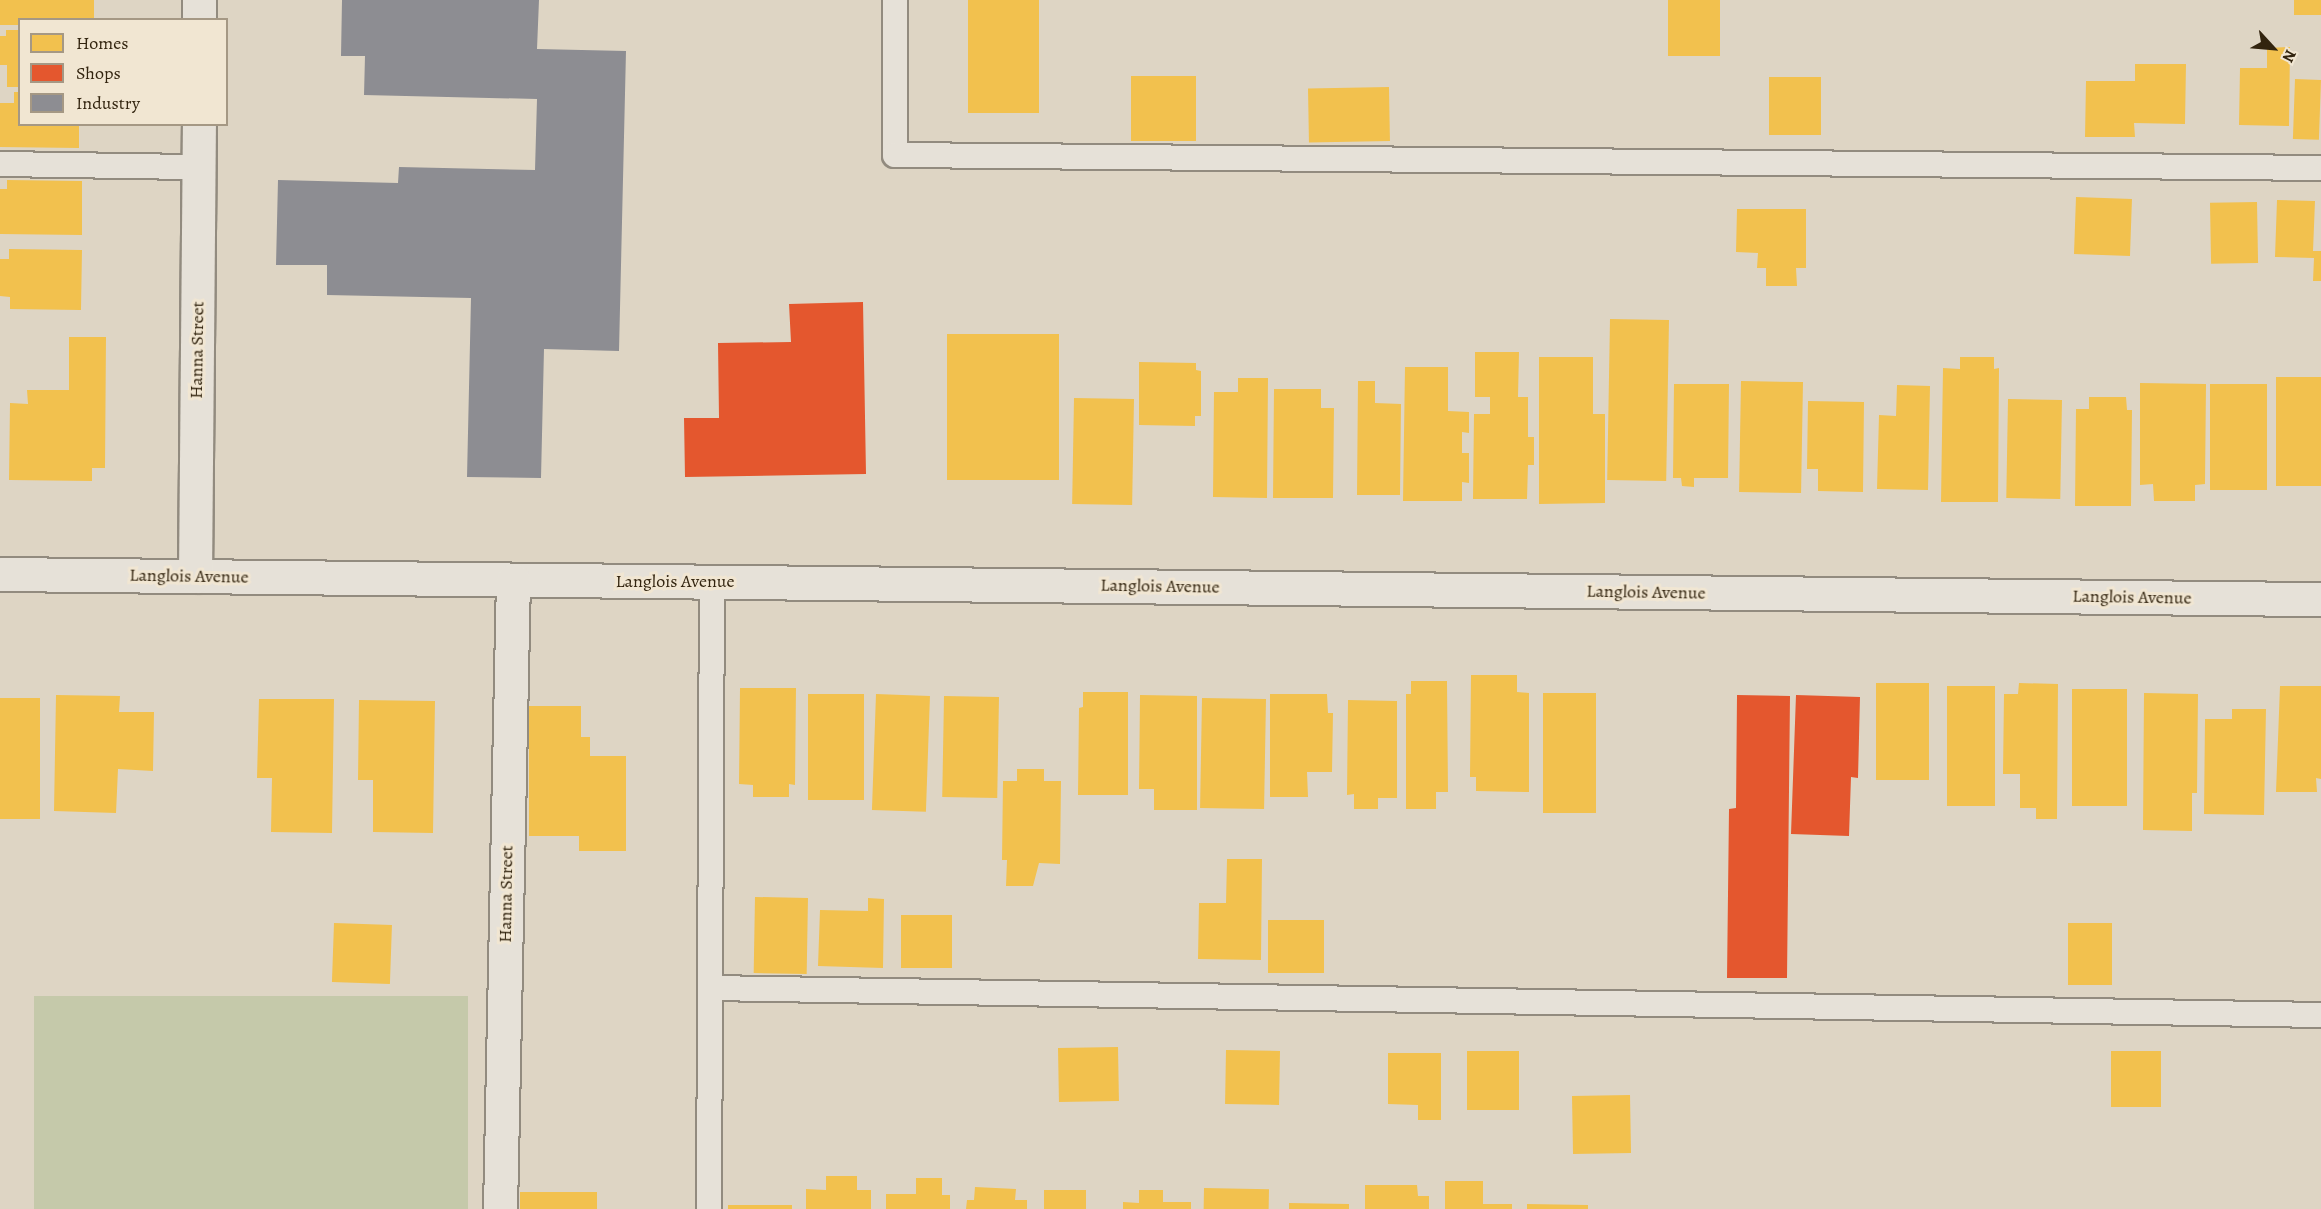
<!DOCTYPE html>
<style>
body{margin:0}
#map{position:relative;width:2321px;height:1209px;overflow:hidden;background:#ded5c4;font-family:Alegreya,serif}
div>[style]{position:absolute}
.green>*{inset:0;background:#c5c9aa;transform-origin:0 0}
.homes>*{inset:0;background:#f2c14e;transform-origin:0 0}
.shops>*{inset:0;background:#e4572e}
.industry>*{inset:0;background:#8d8d92}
.roads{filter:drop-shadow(2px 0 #928b7f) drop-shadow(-2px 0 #928b7f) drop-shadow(0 2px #928b7f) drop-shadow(0 -2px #928b7f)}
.lane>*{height:24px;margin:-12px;padding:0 12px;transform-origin:12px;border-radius:12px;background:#e6e1d8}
.street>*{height:33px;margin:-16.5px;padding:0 16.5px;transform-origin:16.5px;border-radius:16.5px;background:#e6e1d8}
span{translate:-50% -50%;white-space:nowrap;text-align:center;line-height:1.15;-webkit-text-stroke:6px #f1e6d2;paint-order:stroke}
.street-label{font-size:18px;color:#32240f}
.legend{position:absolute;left:18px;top:18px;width:210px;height:108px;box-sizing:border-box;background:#f1e6d2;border:2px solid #a59884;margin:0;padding:8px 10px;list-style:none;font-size:18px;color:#32240f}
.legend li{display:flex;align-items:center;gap:12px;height:30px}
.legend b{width:30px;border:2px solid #a59884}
.north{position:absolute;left:2243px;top:18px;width:60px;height:60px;-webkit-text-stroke:4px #f1e6d2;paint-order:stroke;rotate:116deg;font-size:16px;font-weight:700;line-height:24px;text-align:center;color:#32240f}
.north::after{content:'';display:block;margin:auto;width:21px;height:27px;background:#32240f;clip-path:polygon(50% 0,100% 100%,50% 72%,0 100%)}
</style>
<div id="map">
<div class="green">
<i style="left:34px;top:996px;width:434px;height:213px"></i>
</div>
<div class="homes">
<i style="clip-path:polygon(0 0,94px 0,94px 20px,20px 20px,20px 25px,0 25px)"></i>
<i style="left:968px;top:0;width:71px;height:113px"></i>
<i style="left:1668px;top:0;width:52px;height:56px"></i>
<i style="left:2294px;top:0;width:27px;height:15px"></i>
<i style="clip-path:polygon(6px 30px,20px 30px,20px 87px,7px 87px,7px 65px,0 65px,0 36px,6px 36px)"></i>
<i style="clip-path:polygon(2290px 47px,2289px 126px,2239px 125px,2240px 68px,2267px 68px,2267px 48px)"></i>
<i style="clip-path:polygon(2135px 64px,2186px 64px,2185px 124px,2134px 123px,2135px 137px,2085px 137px,2086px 81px,2135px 81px)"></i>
<i style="left:1196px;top:76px;width:65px;height:65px;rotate:90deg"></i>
<i style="left:1769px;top:77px;width:52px;height:58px"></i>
<i style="left:2295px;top:79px;width:26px;height:60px;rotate:2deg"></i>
<i style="left:1389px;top:87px;width:54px;height:81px;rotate:89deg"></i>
<i style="clip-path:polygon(14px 92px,20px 92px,20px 124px,79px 124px,79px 148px,0 147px,0 103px,14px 103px)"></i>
<i style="clip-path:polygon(7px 180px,82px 181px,82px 235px,0 234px,0 189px,7px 189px)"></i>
<i style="left:2076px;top:197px;width:56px;height:57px;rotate:2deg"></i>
<i style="clip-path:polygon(2277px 200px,2315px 201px,2313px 251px,2321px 251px,2321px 281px,2313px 281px,2314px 258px,2275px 257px)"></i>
<i style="left:2257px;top:202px;width:61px;height:47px;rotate:89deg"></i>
<i style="clip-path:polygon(1737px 209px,1806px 209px,1806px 268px,1796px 268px,1797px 286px,1766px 286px,1766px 268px,1757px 268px,1758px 253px,1736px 252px)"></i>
<i style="clip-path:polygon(9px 249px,82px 250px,81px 310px,10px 309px,10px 297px,0 296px,0 259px,9px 259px)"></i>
<i style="left:1610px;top:319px;width:59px;height:161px;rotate:1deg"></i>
<i style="left:947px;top:334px;width:112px;height:146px"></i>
<i style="clip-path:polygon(69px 337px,106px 337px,105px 468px,92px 468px,92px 481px,9px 480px,10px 403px,28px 404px,27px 390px,69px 390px)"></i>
<i style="clip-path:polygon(1475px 352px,1519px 352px,1518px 397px,1528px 397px,1528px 437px,1534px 437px,1534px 465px,1528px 465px,1527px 499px,1473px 499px,1474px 414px,1490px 414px,1490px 397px,1475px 397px)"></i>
<i style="clip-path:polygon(1539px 357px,1593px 357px,1593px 414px,1605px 414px,1605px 503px,1539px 504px)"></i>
<i style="clip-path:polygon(1960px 357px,1994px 357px,1994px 369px,1999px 368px,1998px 502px,1941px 502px,1943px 368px,1960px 369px)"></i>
<i style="clip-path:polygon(1139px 362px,1196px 363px,1196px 370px,1201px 371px,1201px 416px,1195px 416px,1195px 426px,1139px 425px)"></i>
<i style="clip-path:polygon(1405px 367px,1448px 367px,1448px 411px,1469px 412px,1469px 433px,1462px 432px,1462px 453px,1469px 453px,1469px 483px,1462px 482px,1462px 501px,1403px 501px)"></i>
<i style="left:2276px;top:377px;width:45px;height:109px"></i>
<i style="clip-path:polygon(1238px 378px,1268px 378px,1267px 498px,1213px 497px,1214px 392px,1238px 392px)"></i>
<i style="clip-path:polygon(1358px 381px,1375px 381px,1375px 403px,1401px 404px,1400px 495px,1357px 495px)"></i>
<i style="left:1741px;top:381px;width:62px;height:111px;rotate:1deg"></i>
<i style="clip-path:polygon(2140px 383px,2206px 384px,2205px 484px,2195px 485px,2195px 501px,2154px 501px,2153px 484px,2140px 485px)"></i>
<i style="clip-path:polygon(1674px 384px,1729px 384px,1728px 478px,1694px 478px,1694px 487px,1682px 486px,1681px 478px,1673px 478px)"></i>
<i style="left:2210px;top:384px;width:57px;height:106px"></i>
<i style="clip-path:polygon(1897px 385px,1930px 386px,1928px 490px,1877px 489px,1879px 415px,1896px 416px)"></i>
<i style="clip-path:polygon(1274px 389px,1321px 389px,1321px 408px,1334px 408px,1333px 498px,1273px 498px)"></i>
<i style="clip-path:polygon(2089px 397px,2126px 397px,2127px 410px,2132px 410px,2131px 506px,2075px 506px,2076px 409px,2089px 409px)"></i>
<i style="left:1074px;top:398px;width:60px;height:106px;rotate:1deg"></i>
<i style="left:2008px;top:399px;width:54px;height:99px;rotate:1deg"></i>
<i style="clip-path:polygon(1808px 401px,1864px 402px,1863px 492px,1818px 491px,1818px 469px,1807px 469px)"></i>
<i style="clip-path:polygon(1471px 675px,1517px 675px,1517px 692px,1529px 693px,1529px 792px,1476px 791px,1476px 777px,1470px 777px)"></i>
<i style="clip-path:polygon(1411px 681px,1447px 681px,1448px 792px,1436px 792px,1436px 809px,1406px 809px,1406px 694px,1411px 694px)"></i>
<i style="left:1876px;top:683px;width:53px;height:97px"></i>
<i style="clip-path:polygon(2019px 683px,2058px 684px,2057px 819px,2036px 819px,2036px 808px,2020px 808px,2020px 774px,2003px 774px,2004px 694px,2018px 694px)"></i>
<i style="left:1995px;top:686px;width:120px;height:48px;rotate:90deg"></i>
<i style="clip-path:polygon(2280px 686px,2321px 686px,2321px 779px,2316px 778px,2317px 792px,2276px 792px)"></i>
<i style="clip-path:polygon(740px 688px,796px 688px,795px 785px,789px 784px,789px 797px,753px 797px,753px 785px,739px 784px)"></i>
<i style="left:2072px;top:689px;width:55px;height:117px"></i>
<i style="clip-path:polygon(1083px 692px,1128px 692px,1128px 795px,1078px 795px,1079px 708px,1083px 707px)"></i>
<i style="left:1543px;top:693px;width:53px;height:120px"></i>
<i style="clip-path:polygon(2144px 693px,2198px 694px,2197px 793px,2192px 793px,2192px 831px,2143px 830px)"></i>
<i style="left:808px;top:694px;width:56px;height:106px"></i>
<i style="left:876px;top:694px;width:54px;height:116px;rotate:2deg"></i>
<i style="clip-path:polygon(1270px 694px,1327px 694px,1328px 713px,1333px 713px,1332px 772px,1307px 772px,1308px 797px,1270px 797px)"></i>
<i style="clip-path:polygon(56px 695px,120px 696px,119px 712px,154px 712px,153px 771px,118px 769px,116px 813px,54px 811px)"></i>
<i style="clip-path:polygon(1140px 695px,1197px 696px,1197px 810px,1154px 810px,1154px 789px,1139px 789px)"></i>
<i style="left:944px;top:696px;width:55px;height:101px;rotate:1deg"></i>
<i style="left:0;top:698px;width:40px;height:121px"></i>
<i style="left:1202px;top:698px;width:64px;height:110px;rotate:1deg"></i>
<i style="clip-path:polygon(259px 699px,334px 699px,332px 833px,271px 832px,272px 778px,257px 778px)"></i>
<i style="clip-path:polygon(359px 700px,435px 701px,433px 833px,373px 832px,373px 780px,358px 780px)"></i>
<i style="clip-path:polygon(1348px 700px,1397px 701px,1397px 798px,1378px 798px,1378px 809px,1354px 809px,1354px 794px,1347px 795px)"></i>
<i style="clip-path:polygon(529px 706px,581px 706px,581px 737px,590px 737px,590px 756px,626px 756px,626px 851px,579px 851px,579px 836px,529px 836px)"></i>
<i style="clip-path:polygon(2232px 709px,2266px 709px,2264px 815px,2204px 814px,2205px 719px,2232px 719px)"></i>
<i style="clip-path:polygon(1017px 769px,1044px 769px,1044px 781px,1061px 781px,1060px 864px,1039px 863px,1033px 886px,1006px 886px,1007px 860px,1002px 860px,1003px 781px,1017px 781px)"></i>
<i style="clip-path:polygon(1227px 859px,1262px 859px,1261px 960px,1198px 959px,1199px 903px,1226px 903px)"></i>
<i style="left:755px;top:897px;width:53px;height:76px;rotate:1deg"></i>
<i style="clip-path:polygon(868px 898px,884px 899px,883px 968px,818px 966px,820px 910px,868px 911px)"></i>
<i style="left:901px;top:915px;width:51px;height:53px"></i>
<i style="left:1324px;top:920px;width:53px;height:56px;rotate:90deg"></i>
<i style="left:334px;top:923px;width:58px;height:59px;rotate:2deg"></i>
<i style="left:2068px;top:923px;width:44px;height:62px"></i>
<i style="left:1118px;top:1047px;width:54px;height:60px;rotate:89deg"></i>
<i style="left:1226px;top:1050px;width:54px;height:54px;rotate:1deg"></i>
<i style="left:1467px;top:1051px;width:52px;height:59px"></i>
<i style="left:2111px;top:1051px;width:50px;height:56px"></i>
<i style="clip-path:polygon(1388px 1053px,1441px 1053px,1441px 1120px,1418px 1120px,1418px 1105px,1388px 1104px)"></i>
<i style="left:1630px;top:1095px;width:58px;height:58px;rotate:89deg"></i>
<i style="clip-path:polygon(826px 1176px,857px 1176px,857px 1190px,871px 1190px,871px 1209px,806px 1209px,806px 1189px,826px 1190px)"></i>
<i style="clip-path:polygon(916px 1178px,942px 1178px,942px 1195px,950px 1195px,950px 1209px,886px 1209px,886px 1194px,916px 1194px)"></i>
<i style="clip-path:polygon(1445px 1181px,1483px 1181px,1483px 1204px,1512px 1204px,1512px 1209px,1445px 1209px)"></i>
<i style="clip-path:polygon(1365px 1185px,1417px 1185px,1418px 1196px,1429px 1196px,1429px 1209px,1365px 1209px)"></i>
<i style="clip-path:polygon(975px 1187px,1016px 1189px,1015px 1200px,1027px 1200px,1027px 1209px,966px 1209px,967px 1200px,974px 1200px)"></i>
<i style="left:1204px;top:1188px;width:65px;height:21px;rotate:1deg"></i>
<i style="left:1044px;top:1190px;width:42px;height:19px"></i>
<i style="clip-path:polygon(1139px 1190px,1163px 1190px,1163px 1202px,1191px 1202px,1191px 1209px,1123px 1209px,1123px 1202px,1139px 1203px)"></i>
<i style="left:597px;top:1192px;width:17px;height:77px;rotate:90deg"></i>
<i style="clip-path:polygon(1289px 1203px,1349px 1204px,1349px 1209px,1289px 1209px)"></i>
<i style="clip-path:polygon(1527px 1204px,1588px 1205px,1588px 1209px,1527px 1209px)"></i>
<i style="left:728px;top:1205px;width:64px;height:4px"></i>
</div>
<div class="shops">
<i style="clip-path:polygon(863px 302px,866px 474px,685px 477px,684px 418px,719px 418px,718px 343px,791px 342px,789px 304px)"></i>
<i style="clip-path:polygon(1737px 695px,1790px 696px,1787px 978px,1727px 978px,1729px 809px,1736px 808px)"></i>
<i style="clip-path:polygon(1796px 695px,1860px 697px,1858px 778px,1851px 777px,1849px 836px,1791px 834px)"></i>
</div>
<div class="industry">
<i style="clip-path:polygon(342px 0,539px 0,537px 49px,626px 51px,619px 351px,544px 349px,541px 478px,467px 477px,471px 298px,327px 295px,327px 265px,276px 265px,278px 180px,398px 183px,399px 167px,535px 170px,537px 99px,364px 95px,365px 56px,341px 56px)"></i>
</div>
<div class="roads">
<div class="lane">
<i style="left:895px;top:0;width:155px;rotate:90deg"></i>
<i style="left:895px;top:155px;width:1426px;rotate:0.52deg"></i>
<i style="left:0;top:164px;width:199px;rotate:0.9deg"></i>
<i style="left:710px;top:988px;width:1611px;rotate:0.96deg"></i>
<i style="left:709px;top:1209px;width:627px;rotate:-89.73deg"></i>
</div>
<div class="street">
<i style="left:199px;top:0;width:20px;rotate:90deg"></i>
<i style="left:0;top:574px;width:2321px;rotate:0.62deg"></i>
<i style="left:195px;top:576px;width:452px;rotate:-89.5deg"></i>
<i style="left:500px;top:1209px;width:629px;rotate:-88.82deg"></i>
</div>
</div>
<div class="street-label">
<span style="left:197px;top:350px;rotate:-89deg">Hanna Street</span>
<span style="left:189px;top:576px;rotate:1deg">Langlois Avenue</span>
<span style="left:675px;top:581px">Langlois Avenue</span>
<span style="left:1160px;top:586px;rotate:1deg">Langlois Avenue</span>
<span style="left:1646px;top:592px;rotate:1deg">Langlois Avenue</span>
<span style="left:2132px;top:597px;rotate:1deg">Langlois Avenue</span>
<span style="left:506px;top:894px;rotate:-89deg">Hanna Street</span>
</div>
<ul class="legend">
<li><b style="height:16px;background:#f2c14e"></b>Homes</li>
<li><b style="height:16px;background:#e4572e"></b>Shops</li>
<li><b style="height:16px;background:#8d8d92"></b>Industry</li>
</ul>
<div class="north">N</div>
</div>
